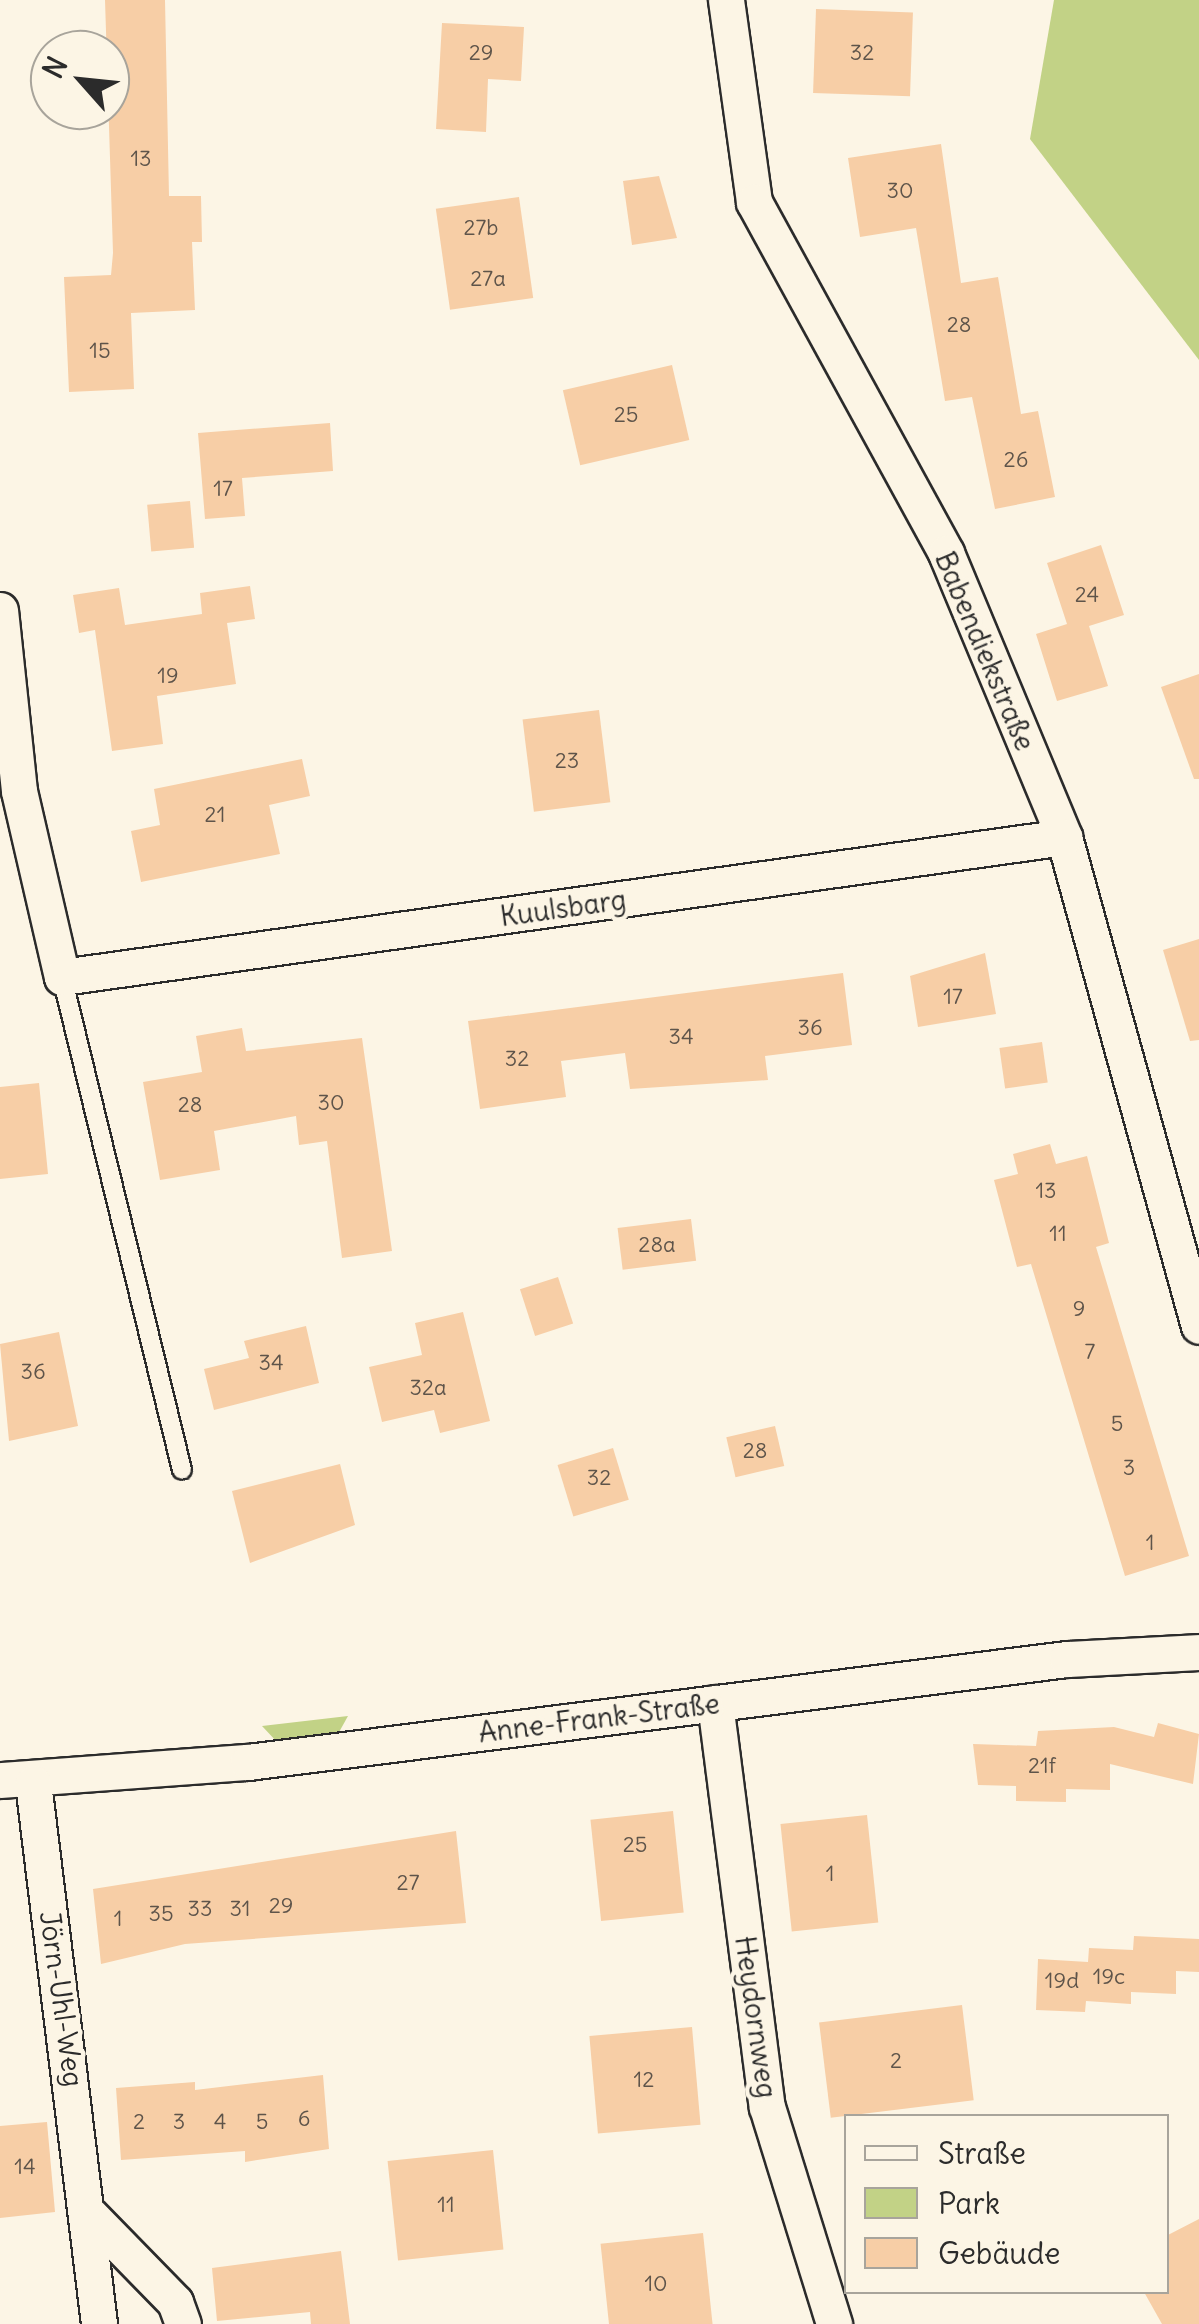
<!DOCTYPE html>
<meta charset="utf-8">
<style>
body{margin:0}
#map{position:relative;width:1199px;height:2324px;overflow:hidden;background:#fcf5e5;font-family:Delius,sans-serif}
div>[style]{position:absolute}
.green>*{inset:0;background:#c2d286}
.building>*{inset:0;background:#f7cea6;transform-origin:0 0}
.roads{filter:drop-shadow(2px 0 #2b2b2b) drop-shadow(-2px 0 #2b2b2b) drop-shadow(0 2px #2b2b2b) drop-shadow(0 -2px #2b2b2b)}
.lane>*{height:18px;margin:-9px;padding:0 9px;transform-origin:9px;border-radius:9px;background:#fcf5e5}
.street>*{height:35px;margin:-17.5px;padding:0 17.5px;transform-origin:17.5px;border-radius:17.5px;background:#fcf5e5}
span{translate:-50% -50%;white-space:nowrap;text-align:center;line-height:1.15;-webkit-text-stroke:9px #fcf5e5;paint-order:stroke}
.number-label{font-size:22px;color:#5e544a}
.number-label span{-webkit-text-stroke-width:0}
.street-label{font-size:28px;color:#2b2b2b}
.legend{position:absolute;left:844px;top:2114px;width:325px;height:180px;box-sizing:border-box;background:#fcf5e5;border:2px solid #a8a49b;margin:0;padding:12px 18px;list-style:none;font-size:30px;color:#2b2b2b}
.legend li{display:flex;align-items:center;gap:20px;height:50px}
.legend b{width:50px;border:2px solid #a8a49b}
.north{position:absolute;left:30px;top:30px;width:100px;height:100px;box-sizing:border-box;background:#fcf5e5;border:2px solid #a8a49b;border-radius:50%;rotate:297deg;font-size:28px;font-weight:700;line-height:40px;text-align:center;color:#2b2b2b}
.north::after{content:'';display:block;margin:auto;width:35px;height:45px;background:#2b2b2b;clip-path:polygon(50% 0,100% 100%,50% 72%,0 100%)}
</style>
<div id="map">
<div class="green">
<i style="clip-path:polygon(1054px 0,1199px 0,1199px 360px,1030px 139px)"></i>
<i style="clip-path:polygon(348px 1716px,338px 1734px,277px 1742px,262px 1726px)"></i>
</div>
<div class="building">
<i style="clip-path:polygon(105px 0,165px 0,169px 196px,201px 196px,202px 242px,192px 242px,195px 310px,131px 313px,134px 389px,69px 392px,64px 277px,111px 275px,113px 253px)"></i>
<i style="left:816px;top:9px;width:97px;height:84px;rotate:2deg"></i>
<i style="clip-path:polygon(442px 23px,524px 27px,521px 81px,488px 79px,486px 132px,436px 129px)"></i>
<i style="clip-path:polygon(941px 144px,961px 283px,998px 277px,1021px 414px,1038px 411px,1055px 497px,995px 509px,972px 397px,945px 401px,916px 228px,860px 237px,848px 158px)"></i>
<i style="clip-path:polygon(659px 176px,677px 238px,632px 245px,623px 181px)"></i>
<i style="left:519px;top:197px;width:102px;height:84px;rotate:82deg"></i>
<i style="left:672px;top:365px;width:77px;height:112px;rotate:77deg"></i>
<i style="clip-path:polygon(330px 423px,333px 471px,242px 478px,245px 516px,205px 519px,198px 433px)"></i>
<i style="left:190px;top:501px;width:47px;height:43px;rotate:85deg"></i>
<i style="clip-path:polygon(1101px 545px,1124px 615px,1089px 626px,1108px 686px,1057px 701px,1036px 634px,1067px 624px,1047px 563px)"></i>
<i style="clip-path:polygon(250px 586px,255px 619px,227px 623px,236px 684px,157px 696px,163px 744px,112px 751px,95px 630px,79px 633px,73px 595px,119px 588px,125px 625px,202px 614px,200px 593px)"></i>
<i style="clip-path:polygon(1199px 674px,1199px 779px,1194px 779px,1161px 687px)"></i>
<i style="left:599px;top:710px;width:93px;height:77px;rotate:83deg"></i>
<i style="clip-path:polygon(302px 759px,310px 796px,269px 805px,280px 854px,141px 882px,131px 831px,160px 825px,154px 789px)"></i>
<i style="clip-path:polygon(1199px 939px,1199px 1040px,1190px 1041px,1163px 950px)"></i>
<i style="clip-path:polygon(985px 953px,996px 1014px,918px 1027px,910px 976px)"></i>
<i style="clip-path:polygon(843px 973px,852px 1045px,765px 1056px,768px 1080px,630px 1089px,625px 1053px,561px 1061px,566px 1097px,480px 1109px,468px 1021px)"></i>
<i style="clip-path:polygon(242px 1028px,246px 1051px,362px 1038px,392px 1251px,342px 1258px,327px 1141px,299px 1145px,296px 1116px,214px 1131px,220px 1170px,160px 1180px,143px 1082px,202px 1072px,196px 1036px)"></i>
<i style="left:1042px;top:1042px;width:41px;height:43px;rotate:82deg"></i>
<i style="clip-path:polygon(39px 1083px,48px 1174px,0 1179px,0 1087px)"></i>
<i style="clip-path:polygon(1050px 1144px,1056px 1164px,1087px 1156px,1109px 1243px,1096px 1247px,1189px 1556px,1125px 1576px,1031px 1264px,1017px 1267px,994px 1180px,1018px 1174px,1013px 1154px)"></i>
<i style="left:691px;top:1219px;width:42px;height:74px;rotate:83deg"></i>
<i style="left:558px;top:1277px;width:49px;height:40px;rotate:72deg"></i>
<i style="clip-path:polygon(463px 1312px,490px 1421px,440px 1433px,434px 1410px,382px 1422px,369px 1367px,422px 1355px,415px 1323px)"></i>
<i style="clip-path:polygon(306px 1326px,319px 1383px,214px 1410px,204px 1369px,249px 1358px,244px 1341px)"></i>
<i style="clip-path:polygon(59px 1332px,78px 1426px,9px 1441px,0 1344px)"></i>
<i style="left:775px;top:1426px;width:41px;height:50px;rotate:77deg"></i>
<i style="left:613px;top:1448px;width:54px;height:58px;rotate:73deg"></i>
<i style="clip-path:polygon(340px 1464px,355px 1525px,250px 1563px,232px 1491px)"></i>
<i style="clip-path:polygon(1158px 1723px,1199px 1734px,1193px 1784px,1110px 1764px,1110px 1790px,1066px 1789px,1066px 1802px,1016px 1801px,1016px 1786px,978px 1785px,973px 1744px,1036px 1746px,1038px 1731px,1114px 1727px,1154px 1737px)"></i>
<i style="left:673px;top:1811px;width:102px;height:83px;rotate:84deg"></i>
<i style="left:867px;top:1815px;width:108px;height:87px;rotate:84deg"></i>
<i style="clip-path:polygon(456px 1831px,466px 1923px,185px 1944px,101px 1964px,93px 1889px)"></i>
<i style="clip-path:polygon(1134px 1936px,1199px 1939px,1199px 1972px,1176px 1971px,1176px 1994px,1131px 1992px,1131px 2004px,1086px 2001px,1085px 2012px,1036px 2010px,1038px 1959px,1088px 1962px,1089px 1948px,1133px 1950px)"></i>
<i style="left:962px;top:2005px;width:96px;height:144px;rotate:83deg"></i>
<i style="left:692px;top:2027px;width:98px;height:103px;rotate:85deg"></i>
<i style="clip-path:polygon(323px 2075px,329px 2149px,245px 2162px,245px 2151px,121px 2160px,116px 2088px,195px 2082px,195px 2090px)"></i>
<i style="clip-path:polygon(47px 2122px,55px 2212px,0 2218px,0 2126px)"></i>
<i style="left:493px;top:2150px;width:100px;height:106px;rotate:84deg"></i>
<i style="clip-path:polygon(1199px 2219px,1199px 2324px,1162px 2324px,1144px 2292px,1166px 2292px,1166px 2236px)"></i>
<i style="left:703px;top:2233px;width:92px;height:103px;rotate:84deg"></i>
<i style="clip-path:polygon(341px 2251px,350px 2324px,311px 2324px,310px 2312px,217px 2321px,212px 2268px)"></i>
</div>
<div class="roads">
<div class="lane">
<i style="left:62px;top:977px;width:507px;rotate:76.32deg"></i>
</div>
<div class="street">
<i style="left:726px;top:0;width:204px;rotate:82.1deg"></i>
<i style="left:754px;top:202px;width:400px;rotate:61.3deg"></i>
<i style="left:946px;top:553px;width:308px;rotate:67.4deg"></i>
<i style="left:1064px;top:837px;width:507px;rotate:74.57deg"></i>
<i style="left:0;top:610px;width:182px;rotate:84deg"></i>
<i style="left:19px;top:791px;width:191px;rotate:77deg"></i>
<i style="left:62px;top:977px;width:1012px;rotate:-7.95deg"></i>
<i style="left:715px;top:1703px;width:407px;rotate:82.7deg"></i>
<i style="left:767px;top:2107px;width:227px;rotate:72.8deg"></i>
<i style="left:0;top:1780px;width:249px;rotate:-4.2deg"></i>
<i style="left:248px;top:1762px;width:825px;rotate:-7.17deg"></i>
<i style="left:1067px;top:1659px;width:132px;rotate:-3deg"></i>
<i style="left:33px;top:1783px;width:545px;rotate:83.04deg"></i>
<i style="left:90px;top:2215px;width:122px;rotate:45.7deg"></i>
<i style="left:175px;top:2302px;width:23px;rotate:70deg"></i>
</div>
</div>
<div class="number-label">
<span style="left:481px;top:53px">29</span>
<span style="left:862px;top:53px">32</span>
<span style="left:141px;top:159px">13</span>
<span style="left:900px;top:191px">30</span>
<span style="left:481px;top:228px">27b</span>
<span style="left:488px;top:279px">27a</span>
<span style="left:959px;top:325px">28</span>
<span style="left:100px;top:351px">15</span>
<span style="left:626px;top:415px">25</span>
<span style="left:1016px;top:460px">26</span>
<span style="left:223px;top:489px">17</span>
<span style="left:1087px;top:595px">24</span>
<span style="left:168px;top:676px">19</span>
<span style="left:567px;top:761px">23</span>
<span style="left:215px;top:815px">21</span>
<span style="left:953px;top:997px">17</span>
<span style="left:810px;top:1028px">36</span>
<span style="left:681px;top:1037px">34</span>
<span style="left:517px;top:1059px">32</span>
<span style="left:331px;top:1103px">30</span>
<span style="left:190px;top:1105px">28</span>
<span style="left:1046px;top:1191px">13</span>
<span style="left:1058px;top:1234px">11</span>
<span style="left:657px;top:1245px">28a</span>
<span style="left:1079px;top:1309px">9</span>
<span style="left:1090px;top:1352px">7</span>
<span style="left:271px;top:1363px">34</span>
<span style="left:33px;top:1372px">36</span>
<span style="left:428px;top:1388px">32a</span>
<span style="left:1117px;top:1424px">5</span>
<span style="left:755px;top:1451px">28</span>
<span style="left:1129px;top:1468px">3</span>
<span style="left:599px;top:1478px">32</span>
<span style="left:1150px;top:1543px">1</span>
<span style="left:1042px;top:1766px">21f</span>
<span style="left:635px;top:1845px">25</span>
<span style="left:830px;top:1874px">1</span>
<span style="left:408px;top:1883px">27</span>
<span style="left:281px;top:1906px">29</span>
<span style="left:200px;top:1909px">33</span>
<span style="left:240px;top:1909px">31</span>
<span style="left:161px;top:1914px">35</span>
<span style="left:118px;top:1919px">1</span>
<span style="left:1109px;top:1977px">19c</span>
<span style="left:1062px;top:1981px">19d</span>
<span style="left:896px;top:2061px">2</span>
<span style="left:644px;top:2080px">12</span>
<span style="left:304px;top:2119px">6</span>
<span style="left:139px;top:2122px">2</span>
<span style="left:179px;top:2122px">3</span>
<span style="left:220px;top:2122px">4</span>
<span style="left:262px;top:2122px">5</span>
<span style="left:25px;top:2167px">14</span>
<span style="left:446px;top:2205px">11</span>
<span style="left:656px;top:2284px">10</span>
</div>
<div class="street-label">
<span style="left:985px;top:651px;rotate:67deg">Babendiekstraße</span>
<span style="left:563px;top:908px;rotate:-8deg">Kuulsbarg</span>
<span style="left:599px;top:1718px;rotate:-7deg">Anne-Frank-Straße</span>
<span style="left:62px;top:1999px;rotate:82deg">Jörn-Uhl-Weg</span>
<span style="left:756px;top:2017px;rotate:82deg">Heydornweg</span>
</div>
<ul class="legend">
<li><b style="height:12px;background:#fcf5e5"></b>Straße</li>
<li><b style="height:28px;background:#c2d286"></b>Park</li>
<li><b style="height:28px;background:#f7cea6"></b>Gebäude</li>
</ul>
<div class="north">N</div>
</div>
